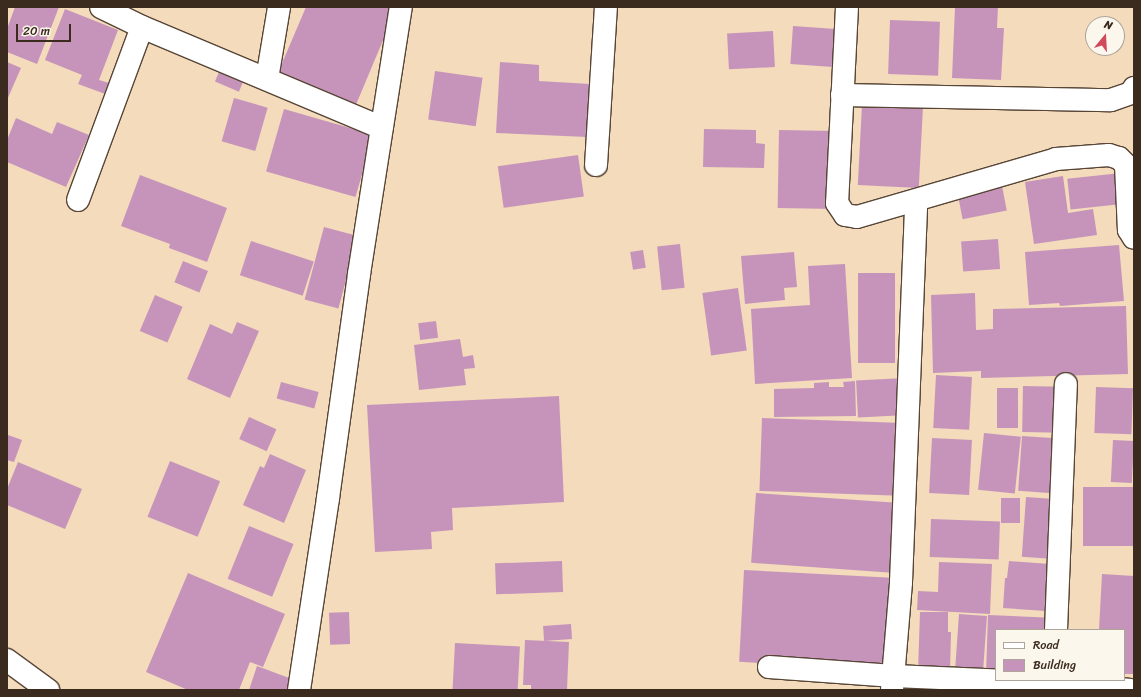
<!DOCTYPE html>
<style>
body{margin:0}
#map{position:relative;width:1141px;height:697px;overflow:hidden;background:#f3dbbb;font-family:Sriracha,sans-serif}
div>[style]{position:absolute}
.building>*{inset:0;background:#c694bb;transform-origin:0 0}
.roads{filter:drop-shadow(1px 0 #574536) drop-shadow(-1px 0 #574536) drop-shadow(0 1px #574536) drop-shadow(0 -1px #574536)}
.minor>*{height:22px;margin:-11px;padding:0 11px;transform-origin:11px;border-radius:11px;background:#fff}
span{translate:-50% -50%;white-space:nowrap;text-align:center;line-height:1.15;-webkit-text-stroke:3.5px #fbf7ec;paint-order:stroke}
.frame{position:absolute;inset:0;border:8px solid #3b2a1e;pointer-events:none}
.legend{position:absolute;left:995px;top:629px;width:130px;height:52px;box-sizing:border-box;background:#fbf7ec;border:1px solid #aea59a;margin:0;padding:5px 7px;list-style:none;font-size:12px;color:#3b2a1e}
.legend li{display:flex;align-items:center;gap:8px;height:20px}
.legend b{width:20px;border:1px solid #aea59a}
.north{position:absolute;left:1085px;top:16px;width:40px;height:40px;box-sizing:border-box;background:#fbf7ec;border:1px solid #aea59a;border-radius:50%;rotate:18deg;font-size:11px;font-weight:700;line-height:16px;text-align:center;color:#3b2a1e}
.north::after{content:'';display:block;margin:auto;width:14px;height:18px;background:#d1495b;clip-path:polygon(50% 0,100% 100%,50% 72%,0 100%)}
.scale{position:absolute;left:16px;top:24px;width:55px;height:18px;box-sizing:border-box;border:2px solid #3b2a1e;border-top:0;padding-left:5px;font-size:12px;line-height:14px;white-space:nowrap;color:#3b2a1e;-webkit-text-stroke:3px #fbf7ec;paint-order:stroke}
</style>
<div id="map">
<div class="building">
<i style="clip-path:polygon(15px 7px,59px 7px,37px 64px,7px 52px,7px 29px)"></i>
<i style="clip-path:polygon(306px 7px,397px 7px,355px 107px,277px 75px)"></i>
<i style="clip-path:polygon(955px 7px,998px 7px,997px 28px,1004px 28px,1001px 80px,952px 78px)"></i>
<i style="clip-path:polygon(65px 9px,118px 30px,99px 80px,109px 83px,108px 95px,78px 84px,82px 75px,45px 60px)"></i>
<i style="left:890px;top:20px;width:50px;height:54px;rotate:2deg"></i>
<i style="left:793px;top:26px;width:43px;height:38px;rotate:4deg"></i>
<i style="left:773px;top:31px;width:36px;height:46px;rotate:87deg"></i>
<i style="clip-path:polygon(7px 62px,21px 68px,7px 100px)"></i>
<i style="clip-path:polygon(500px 62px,539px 65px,539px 81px,590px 84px,587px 137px,496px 133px)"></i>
<i style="left:222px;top:65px;width:26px;height:18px;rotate:23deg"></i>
<i style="left:435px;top:71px;width:48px;height:49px;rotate:8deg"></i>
<i style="left:234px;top:98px;width:35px;height:45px;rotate:16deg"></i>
<i style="left:862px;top:105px;width:61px;height:80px;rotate:3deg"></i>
<i style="left:284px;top:109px;width:93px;height:65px;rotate:16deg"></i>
<i style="clip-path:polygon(16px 118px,52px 134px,57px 122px,89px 135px,66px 187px,7px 162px,7px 140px)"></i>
<i style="clip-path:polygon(704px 129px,756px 130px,756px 143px,765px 144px,764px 168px,703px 167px)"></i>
<i style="left:779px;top:130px;width:58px;height:78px;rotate:1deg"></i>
<i style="left:578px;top:155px;width:42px;height:81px;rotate:82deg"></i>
<i style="left:1121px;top:173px;width:31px;height:54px;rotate:84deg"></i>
<i style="clip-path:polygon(140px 175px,227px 208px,207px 262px,169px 248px,170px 244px,121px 226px)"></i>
<i style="clip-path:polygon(1063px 176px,1068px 213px,1093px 209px,1097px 235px,1034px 244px,1025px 182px)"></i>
<i style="left:1002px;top:186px;width:25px;height:45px;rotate:79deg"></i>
<i style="left:324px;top:227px;width:35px;height:75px;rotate:15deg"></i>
<i style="left:998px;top:239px;width:30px;height:37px;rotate:86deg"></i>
<i style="left:251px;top:241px;width:66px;height:36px;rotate:18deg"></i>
<i style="left:680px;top:244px;width:44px;height:23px;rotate:84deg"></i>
<i style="clip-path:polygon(1119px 245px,1124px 301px,1060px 306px,1059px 303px,1029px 305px,1025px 252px)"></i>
<i style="left:643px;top:250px;width:18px;height:13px;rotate:81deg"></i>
<i style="clip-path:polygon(794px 252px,797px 287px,784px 288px,785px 300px,745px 304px,741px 256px)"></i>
<i style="left:183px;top:261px;width:27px;height:23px;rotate:22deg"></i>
<i style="clip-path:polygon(845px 264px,852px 378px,755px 384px,751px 309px,810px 305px,808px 266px)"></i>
<i style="left:858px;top:273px;width:37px;height:90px"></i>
<i style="left:738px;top:288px;width:63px;height:36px;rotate:82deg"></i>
<i style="clip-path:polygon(975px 293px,976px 330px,993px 329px,993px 309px,1126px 306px,1128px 374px,981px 378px,981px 371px,933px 373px,931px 295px)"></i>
<i style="left:155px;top:295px;width:30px;height:39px;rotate:23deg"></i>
<i style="left:436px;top:321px;width:17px;height:18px;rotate:83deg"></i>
<i style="clip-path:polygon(237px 322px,259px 331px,230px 398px,187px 379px,210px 324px,232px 334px)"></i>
<i style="clip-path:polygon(460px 339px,463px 357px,473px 355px,475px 368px,464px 369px,466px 385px,419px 390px,414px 345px)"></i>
<i style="left:936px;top:375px;width:36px;height:53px;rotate:3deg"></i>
<i style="left:905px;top:378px;width:37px;height:49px;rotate:87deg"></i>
<i style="clip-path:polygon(855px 381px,856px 416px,774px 417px,774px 389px,814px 388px,814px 383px,829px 382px,829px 387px,844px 387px,843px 382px)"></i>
<i style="left:281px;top:382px;width:39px;height:17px;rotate:15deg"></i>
<i style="left:1023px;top:386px;width:40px;height:46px;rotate:1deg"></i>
<i style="left:1096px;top:387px;width:37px;height:46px;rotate:2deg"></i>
<i style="left:997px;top:388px;width:21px;height:40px"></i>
<i style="clip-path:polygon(559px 396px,564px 502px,452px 508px,453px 530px,431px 532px,432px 549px,375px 552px,367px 405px)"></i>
<i style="left:249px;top:417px;width:30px;height:24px;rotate:24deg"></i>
<i style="left:762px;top:418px;width:140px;height:73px;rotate:2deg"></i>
<i style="left:984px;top:433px;width:37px;height:57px;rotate:6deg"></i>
<i style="clip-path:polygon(8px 435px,22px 440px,14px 462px,7px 460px)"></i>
<i style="left:1022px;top:436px;width:41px;height:55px;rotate:4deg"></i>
<i style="left:932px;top:438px;width:40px;height:55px;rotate:3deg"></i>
<i style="left:1113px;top:440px;width:21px;height:42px;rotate:3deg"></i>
<i style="clip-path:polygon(270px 454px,306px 470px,284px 523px,243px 505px,260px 466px,264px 468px)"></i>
<i style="left:170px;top:461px;width:54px;height:60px;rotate:22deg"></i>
<i style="clip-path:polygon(18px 462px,82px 489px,65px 529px,7px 505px,7px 489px)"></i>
<i style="left:1083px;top:487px;width:50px;height:59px"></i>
<i style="left:756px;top:493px;width:141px;height:70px;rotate:4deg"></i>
<i style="left:1026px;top:497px;width:32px;height:60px;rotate:4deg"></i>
<i style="left:1001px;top:498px;width:19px;height:25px"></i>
<i style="left:931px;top:519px;width:69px;height:38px;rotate:2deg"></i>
<i style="left:249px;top:526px;width:48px;height:57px;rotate:22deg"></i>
<i style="left:562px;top:561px;width:31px;height:67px;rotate:88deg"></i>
<i style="clip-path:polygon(1009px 561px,1050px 564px,1046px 611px,1003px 608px,1005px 578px,1007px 578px)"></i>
<i style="clip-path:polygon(939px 562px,992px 564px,990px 614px,917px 610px,918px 591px,938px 592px)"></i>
<i style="left:744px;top:570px;width:148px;height:92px;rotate:3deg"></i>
<i style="clip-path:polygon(188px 573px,285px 614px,263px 667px,250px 662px,239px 690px,188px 690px,146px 672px)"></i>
<i style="clip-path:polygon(1102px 574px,1134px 576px,1133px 674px,1124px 674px,1124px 630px,1099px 630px)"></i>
<i style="left:349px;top:612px;width:32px;height:20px;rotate:88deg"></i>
<i style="clip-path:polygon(920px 612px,948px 612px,948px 632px,951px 632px,950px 673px,918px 672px)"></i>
<i style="left:959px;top:614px;width:28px;height:62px;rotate:4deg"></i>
<i style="clip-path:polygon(988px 615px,1056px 618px,1055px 630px,996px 630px,996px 676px,986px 675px)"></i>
<i style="left:571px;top:624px;width:15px;height:28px;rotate:86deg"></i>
<i style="clip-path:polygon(525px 640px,569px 642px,567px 690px,531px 690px,531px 685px,523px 685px)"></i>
<i style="left:455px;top:643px;width:65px;height:47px;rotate:3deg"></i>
<i style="clip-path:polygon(257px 666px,297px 681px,294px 690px,249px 690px)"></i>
<i style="clip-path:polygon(912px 685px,963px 690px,912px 690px)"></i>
</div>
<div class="roads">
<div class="minor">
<i style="left:101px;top:7px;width:46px;rotate:26deg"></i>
<i style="left:142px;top:27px;width:260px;rotate:22.8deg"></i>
<i style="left:847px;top:7px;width:196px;rotate:92.9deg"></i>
<i style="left:837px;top:203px;width:14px;rotate:56deg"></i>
<i style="left:845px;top:215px;width:12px;rotate:9deg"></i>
<i style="left:857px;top:217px;width:207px;rotate:-16.2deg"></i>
<i style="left:1056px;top:159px;width:53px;rotate:-4.3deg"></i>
<i style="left:1109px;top:155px;width:10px;rotate:17deg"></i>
<i style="left:1119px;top:158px;width:10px;rotate:45deg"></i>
<i style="left:1126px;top:165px;width:65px;rotate:87.4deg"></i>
<i style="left:1129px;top:230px;width:9px;rotate:58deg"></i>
<i style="left:267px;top:79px;width:73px;rotate:-80.5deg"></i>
<i style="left:842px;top:95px;width:269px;rotate:1.1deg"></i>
<i style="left:1111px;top:100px;width:21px;rotate:-19deg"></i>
<i style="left:1131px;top:93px;width:6px;rotate:-59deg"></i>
<i style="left:596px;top:165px;width:158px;rotate:-86.4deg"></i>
<i style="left:78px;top:200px;width:184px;rotate:-69.7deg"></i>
<i style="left:1056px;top:630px;width:246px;rotate:-87.7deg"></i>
<i style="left:7px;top:660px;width:51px;rotate:36.2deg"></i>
<i style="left:769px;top:667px;width:125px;rotate:4.1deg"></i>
<i style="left:894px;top:676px;width:160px;rotate:2.5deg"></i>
<i style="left:1054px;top:683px;width:77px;rotate:5.2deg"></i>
<i style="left:299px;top:690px;width:194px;rotate:-81.4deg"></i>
<i style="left:328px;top:498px;width:226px;rotate:-82.1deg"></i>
<i style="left:359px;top:274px;width:270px;rotate:-81.1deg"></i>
<i style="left:892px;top:690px;width:108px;rotate:-85.2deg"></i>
<i style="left:901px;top:582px;width:381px;rotate:-87.7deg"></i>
</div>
</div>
<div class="frame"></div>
<ul class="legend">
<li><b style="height:5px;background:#fff"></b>Road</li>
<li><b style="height:11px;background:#c694bb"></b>Building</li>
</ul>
<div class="north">N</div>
<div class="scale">20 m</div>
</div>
